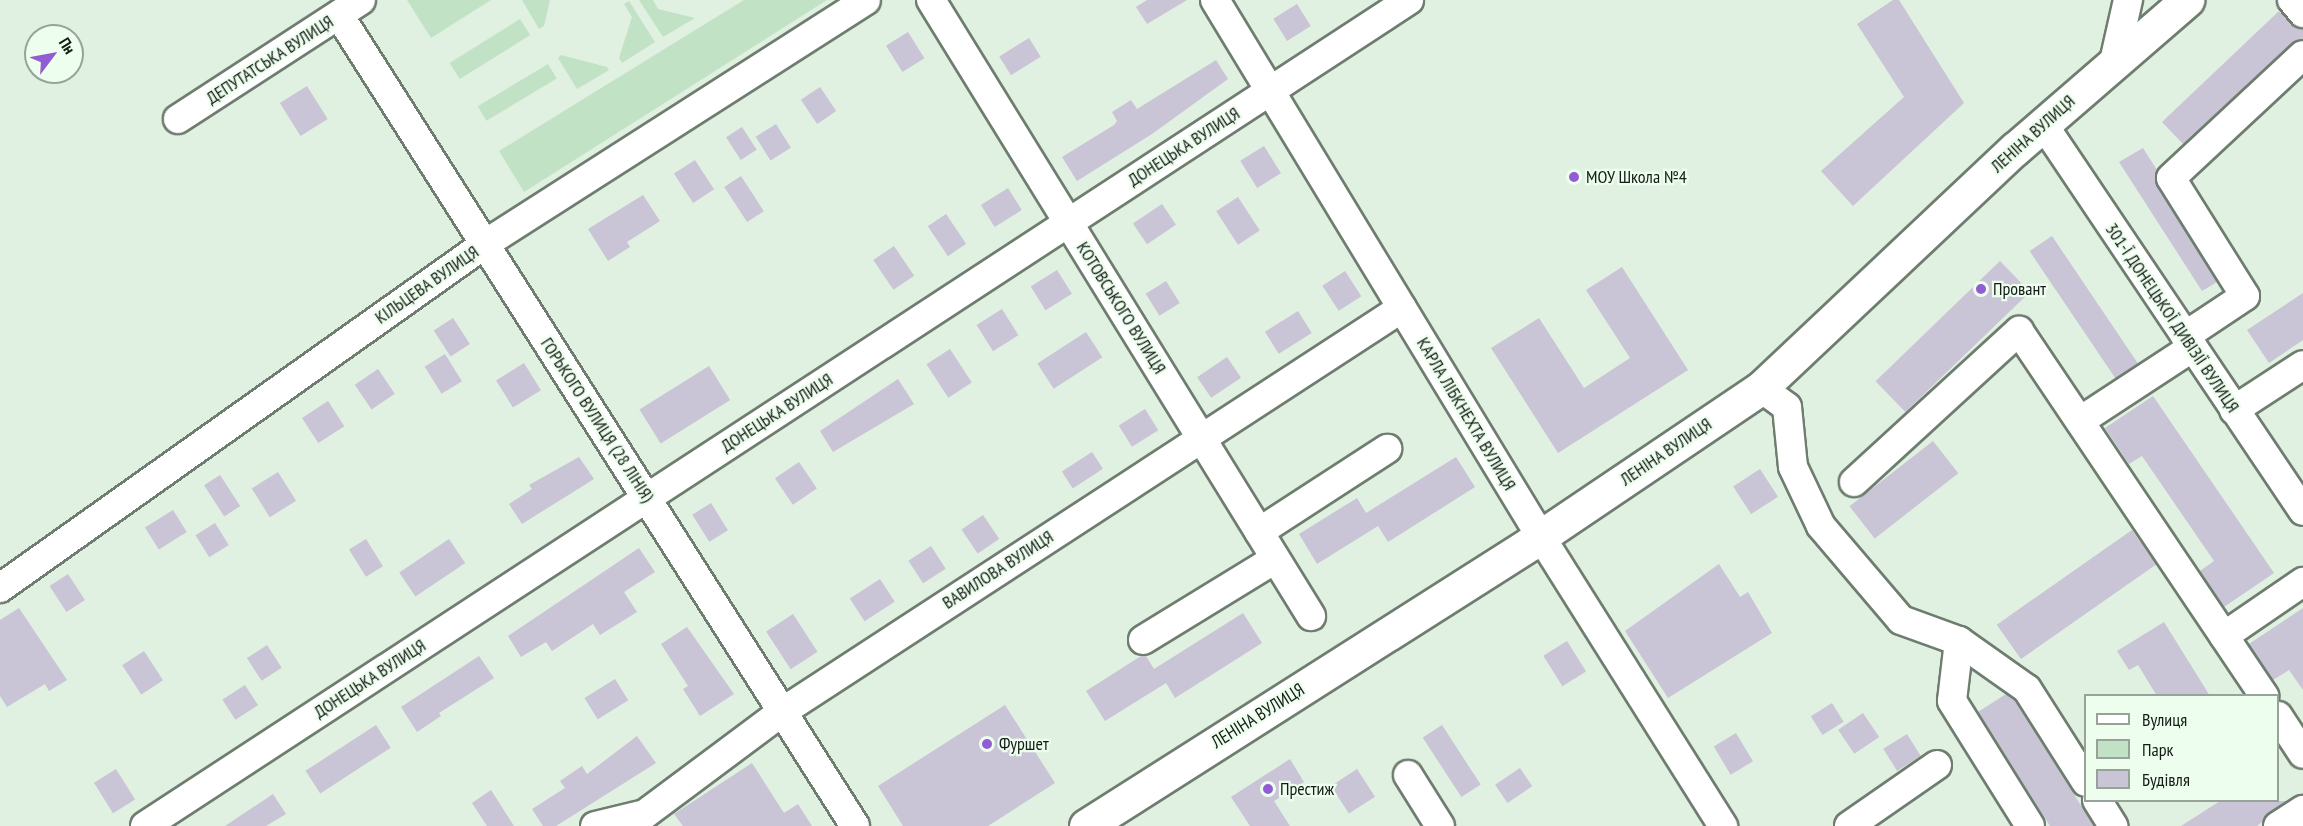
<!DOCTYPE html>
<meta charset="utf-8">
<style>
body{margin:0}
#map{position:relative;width:2303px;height:826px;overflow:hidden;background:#e0f0e1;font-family:"PT Sans Narrow",sans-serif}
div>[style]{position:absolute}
.green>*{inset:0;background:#c1e2c4;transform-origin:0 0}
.building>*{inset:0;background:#cac4d7;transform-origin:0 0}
.roads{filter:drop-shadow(2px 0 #6e7d6f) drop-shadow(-2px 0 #6e7d6f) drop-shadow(0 2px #6e7d6f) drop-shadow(0 -2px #6e7d6f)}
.minor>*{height:28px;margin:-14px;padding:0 14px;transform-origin:14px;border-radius:14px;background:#fff}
.major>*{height:33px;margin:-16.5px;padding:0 16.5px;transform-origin:16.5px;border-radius:16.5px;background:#fff}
.dots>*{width:16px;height:16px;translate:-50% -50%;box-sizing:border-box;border:3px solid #edfeee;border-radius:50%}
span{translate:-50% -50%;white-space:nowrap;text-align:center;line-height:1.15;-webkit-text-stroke:4.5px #edfeee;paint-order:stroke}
.street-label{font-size:18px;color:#151b16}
.poi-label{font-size:18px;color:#151b16}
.left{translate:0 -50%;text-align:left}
.legend{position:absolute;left:2084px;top:694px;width:195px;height:108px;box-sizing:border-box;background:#edfeee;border:2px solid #97a398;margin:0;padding:8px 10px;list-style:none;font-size:18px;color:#151b16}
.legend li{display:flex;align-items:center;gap:12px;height:30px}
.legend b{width:30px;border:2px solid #97a398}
.north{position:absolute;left:24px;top:24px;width:60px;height:60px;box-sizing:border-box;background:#edfeee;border:2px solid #97a398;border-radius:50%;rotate:58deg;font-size:16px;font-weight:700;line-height:24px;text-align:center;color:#151b16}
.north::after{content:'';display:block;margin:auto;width:21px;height:27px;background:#925cd4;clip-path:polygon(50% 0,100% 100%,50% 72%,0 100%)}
</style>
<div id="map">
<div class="green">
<i style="clip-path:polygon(407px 0,491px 0,431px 38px)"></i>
<i style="clip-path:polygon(522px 0,550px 0,544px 26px,539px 29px)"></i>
<i style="clip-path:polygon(639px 0,653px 0,658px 9px,695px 18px,663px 37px)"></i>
<i style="clip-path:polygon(744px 0,827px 0,524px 192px,499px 151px)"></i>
<i style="clip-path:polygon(629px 1px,655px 42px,622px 63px,619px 58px,632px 17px,624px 4px)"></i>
<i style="left:520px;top:19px;width:19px;height:83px;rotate:58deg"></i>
<i style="clip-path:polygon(561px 55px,607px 67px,609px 70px,577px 89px,558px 58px)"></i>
<i style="left:548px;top:64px;width:17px;height:82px;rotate:59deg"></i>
</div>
<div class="building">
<i style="clip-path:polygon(1147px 0,1187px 0,1147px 24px,1136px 7px)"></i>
<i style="clip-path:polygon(1893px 0,1899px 0,1964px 103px,1853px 206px,1821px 171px,1904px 97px,1857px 24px)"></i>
<i style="left:1297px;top:4px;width:26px;height:28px;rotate:58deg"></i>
<i style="clip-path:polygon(2279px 11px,2291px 24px,2303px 29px,2303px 39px,2292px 43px,2183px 144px,2162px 122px)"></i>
<i style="left:908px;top:32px;width:31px;height:26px;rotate:58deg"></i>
<i style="left:1029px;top:38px;width:22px;height:35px;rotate:58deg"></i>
<i style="clip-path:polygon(1216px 60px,1228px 79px,1152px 134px,1077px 181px,1062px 157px,1114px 125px,1117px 121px,1112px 112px,1131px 100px,1137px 109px)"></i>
<i style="left:307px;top:86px;width:39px;height:32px;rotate:58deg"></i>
<i style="left:820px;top:87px;width:29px;height:23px;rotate:56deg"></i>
<i style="left:776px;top:124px;width:28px;height:24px;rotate:58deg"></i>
<i style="left:742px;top:127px;width:27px;height:19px;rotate:57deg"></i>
<i style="left:1264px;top:146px;width:32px;height:28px;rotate:58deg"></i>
<i style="clip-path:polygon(2143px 148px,2157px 170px,2157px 187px,2217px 282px,2202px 291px,2119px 162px)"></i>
<i style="left:695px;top:160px;width:35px;height:25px;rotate:57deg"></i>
<i style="left:741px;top:176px;width:42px;height:20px;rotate:57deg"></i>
<i style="left:1008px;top:188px;width:26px;height:32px;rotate:58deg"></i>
<i style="clip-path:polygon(643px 195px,660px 221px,627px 242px,630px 247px,608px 261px,588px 229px)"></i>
<i style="left:1238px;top:197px;width:40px;height:26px;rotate:57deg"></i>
<i style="left:1162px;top:204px;width:25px;height:35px;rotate:56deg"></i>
<i style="left:946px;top:214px;width:36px;height:22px;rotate:56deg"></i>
<i style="left:2052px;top:236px;width:154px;height:27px;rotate:56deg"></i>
<i style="left:894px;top:246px;width:36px;height:25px;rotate:56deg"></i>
<i style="left:2000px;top:261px;width:43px;height:173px;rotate:46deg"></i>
<i style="clip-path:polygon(1622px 267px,1688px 370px,1558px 453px,1491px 348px,1539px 318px,1584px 388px,1630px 358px,1586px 290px)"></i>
<i style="left:1057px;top:270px;width:28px;height:31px;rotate:58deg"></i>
<i style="left:1345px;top:271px;width:30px;height:27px;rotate:57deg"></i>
<i style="left:1166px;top:281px;width:26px;height:24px;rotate:58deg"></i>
<i style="clip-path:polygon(2303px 293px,2303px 340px,2269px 363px,2247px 330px)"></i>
<i style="left:1002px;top:309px;width:31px;height:30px;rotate:58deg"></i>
<i style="left:1298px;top:311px;width:26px;height:39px;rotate:58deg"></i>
<i style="left:453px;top:318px;width:31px;height:23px;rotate:57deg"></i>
<i style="left:1086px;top:332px;width:30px;height:58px;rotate:57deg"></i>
<i style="left:950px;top:349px;width:40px;height:28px;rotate:57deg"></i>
<i style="left:445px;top:354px;width:32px;height:24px;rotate:58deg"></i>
<i style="left:1227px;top:357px;width:25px;height:36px;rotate:56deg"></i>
<i style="left:524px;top:363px;width:32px;height:33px;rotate:58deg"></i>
<i style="left:709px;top:366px;width:40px;height:82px;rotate:58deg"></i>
<i style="left:378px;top:369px;width:30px;height:28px;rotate:56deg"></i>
<i style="clip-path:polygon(898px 379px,914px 404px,833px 452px,820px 431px)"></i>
<i style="clip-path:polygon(2153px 396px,2274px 573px,2224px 607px,2200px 571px,2214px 561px,2142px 456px,2129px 464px,2105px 428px)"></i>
<i style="left:328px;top:401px;width:30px;height:31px;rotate:57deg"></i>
<i style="left:1145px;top:409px;width:25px;height:31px;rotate:58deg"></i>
<i style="left:1933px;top:441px;width:41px;height:106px;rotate:52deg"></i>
<i style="left:1092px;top:452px;width:20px;height:36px;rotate:57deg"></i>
<i style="clip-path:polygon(579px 457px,594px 479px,522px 524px,509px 504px,532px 489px,529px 485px)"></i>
<i style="clip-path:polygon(1456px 457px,1475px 487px,1388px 542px,1378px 526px,1317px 564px,1299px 534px,1357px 498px,1366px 513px)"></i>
<i style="left:799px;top:462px;width:32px;height:29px;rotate:56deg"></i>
<i style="left:1760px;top:469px;width:33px;height:32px;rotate:57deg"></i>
<i style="left:278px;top:472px;width:34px;height:31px;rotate:58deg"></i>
<i style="left:220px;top:475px;width:37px;height:19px;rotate:57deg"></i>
<i style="left:711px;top:503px;width:32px;height:22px;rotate:58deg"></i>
<i style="left:173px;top:510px;width:26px;height:33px;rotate:58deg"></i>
<i style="left:983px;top:515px;width:29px;height:26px;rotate:56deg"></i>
<i style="left:215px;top:523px;width:26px;height:23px;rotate:58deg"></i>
<i style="left:2132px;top:530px;width:42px;height:165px;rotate:55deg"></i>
<i style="left:366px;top:539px;width:32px;height:20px;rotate:58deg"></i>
<i style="left:449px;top:539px;width:29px;height:60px;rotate:56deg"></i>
<i style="left:931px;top:546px;width:27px;height:27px;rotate:57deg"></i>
<i style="clip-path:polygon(639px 548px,655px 572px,624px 592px,637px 612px,600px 635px,593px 624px,552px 651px,546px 642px,521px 657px,508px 636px)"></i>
<i style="clip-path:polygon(1719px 564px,1740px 597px,1748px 592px,1772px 633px,1668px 698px,1625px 631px)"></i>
<i style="left:68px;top:574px;width:31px;height:22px;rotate:57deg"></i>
<i style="left:880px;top:579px;width:27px;height:36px;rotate:57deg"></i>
<i style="clip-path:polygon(19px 608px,67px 680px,49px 691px,45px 684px,7px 707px,0 696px,0 620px)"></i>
<i style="clip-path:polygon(2303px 608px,2303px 690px,2289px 670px,2273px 680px,2249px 644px)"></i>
<i style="clip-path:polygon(1243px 613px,1262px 643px,1175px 698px,1166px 683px,1105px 721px,1086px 691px,1141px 656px,1146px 656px,1154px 669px)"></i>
<i style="left:793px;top:614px;width:45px;height:32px;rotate:57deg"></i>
<i style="clip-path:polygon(2164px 622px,2210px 696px,2157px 696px,2138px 665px,2129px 670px,2117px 651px)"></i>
<i style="clip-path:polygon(687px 627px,734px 694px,700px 716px,683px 689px,688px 686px,661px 644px)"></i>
<i style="left:1567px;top:641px;width:36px;height:28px;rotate:58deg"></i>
<i style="left:267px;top:645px;width:27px;height:24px;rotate:57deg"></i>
<i style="left:144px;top:651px;width:35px;height:26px;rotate:57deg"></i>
<i style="clip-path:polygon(479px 656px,494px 678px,439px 713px,441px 716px,417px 732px,401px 707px)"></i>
<i style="left:615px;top:679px;width:25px;height:36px;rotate:58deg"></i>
<i style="left:245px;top:685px;width:24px;height:27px;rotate:57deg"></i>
<i style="clip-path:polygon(2006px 694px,2015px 701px,2094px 826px,2050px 826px,1978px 712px)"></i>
<i style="left:1832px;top:703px;width:22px;height:25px;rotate:58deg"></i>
<i style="clip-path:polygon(1005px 705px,1055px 783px,988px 826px,903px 826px,878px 786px)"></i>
<i style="left:1863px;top:713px;width:29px;height:30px;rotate:56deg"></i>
<i style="left:376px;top:725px;width:27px;height:84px;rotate:57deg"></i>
<i style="left:1442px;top:725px;width:71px;height:23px;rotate:57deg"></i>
<i style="left:1736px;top:733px;width:33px;height:26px;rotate:59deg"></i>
<i style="left:1907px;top:734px;width:26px;height:28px;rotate:58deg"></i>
<i style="clip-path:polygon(637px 736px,656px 763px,556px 826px,543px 826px,532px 809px,565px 788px,560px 781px,582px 766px,587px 774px)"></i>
<i style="clip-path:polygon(1290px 759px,1304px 782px,1274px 801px,1290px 826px,1250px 826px,1231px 797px)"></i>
<i style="clip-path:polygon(752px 763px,784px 813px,798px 804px,812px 826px,683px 826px,674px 814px)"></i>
<i style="left:1520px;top:768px;width:22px;height:30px;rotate:56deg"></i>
<i style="left:116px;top:769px;width:36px;height:26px;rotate:58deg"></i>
<i style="left:1357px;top:769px;width:33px;height:31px;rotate:57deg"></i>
<i style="clip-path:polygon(491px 790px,514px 826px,487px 826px,472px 803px)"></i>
<i style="clip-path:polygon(273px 794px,286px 814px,266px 826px,225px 826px)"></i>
<i style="clip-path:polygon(2220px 801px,2287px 801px,2257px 826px,2181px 826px)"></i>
</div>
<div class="roads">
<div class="minor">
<i style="left:931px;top:0;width:724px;rotate:58.33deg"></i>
<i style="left:1215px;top:0;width:628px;rotate:58.74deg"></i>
<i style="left:1541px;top:537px;width:342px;rotate:57.8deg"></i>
<i style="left:2292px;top:0;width:17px;rotate:50deg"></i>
<i style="left:339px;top:15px;width:961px;rotate:57.53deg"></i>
<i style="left:2114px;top:62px;width:64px;rotate:-77.3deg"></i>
<i style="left:178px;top:119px;width:218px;rotate:-33deg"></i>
<i style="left:2043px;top:124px;width:466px;rotate:56.1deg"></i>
<i style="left:2185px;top:336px;width:72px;rotate:-33.7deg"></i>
<i style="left:2245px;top:296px;width:139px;rotate:-122.1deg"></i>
<i style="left:2171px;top:178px;width:180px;rotate:-43deg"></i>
<i style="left:1761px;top:388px;width:32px;rotate:36deg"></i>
<i style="left:1787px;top:407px;width:60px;rotate:84.3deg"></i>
<i style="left:1793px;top:467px;width:65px;rotate:64.6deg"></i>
<i style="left:1821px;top:526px;width:123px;rotate:49.6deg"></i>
<i style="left:1901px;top:620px;width:62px;rotate:19.9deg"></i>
<i style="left:1959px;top:641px;width:83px;rotate:35.2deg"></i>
<i style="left:2027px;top:689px;width:110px;rotate:57.6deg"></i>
<i style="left:2234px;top:410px;width:82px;rotate:-33.1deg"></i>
<i style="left:2080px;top:421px;width:135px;rotate:-33.2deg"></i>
<i style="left:1854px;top:482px;width:224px;rotate:-42.5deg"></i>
<i style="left:2019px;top:331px;width:440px;rotate:56.1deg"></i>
<i style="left:1259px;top:532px;width:153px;rotate:-33deg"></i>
<i style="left:0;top:588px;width:595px;rotate:-35.35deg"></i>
<i style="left:485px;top:244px;width:452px;rotate:-32.6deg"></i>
<i style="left:2224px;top:636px;width:96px;rotate:-34.4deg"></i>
<i style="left:1143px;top:640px;width:155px;rotate:-31.5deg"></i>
<i style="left:1959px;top:641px;width:60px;rotate:96.7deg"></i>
<i style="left:1952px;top:701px;width:147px;rotate:58deg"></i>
<i style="left:2278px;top:716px;width:45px;rotate:56.7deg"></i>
<i style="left:1408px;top:775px;width:60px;rotate:57.9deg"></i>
<i style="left:2097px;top:800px;width:31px;rotate:58deg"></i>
<i style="left:145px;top:826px;width:1510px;rotate:-33.16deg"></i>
<i style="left:595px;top:826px;width:51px;rotate:-13.5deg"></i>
<i style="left:645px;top:814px;width:171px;rotate:-36.7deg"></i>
<i style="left:782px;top:712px;width:740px;rotate:-33.09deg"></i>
<i style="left:1849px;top:826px;width:107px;rotate:-34.7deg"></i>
<i style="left:2278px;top:826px;width:30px;rotate:-33deg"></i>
</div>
<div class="major">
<i style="left:1086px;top:826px;width:527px;rotate:-32.45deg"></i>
<i style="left:1531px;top:543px;width:277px;rotate:-34deg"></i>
<i style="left:1761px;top:388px;width:349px;rotate:-43.3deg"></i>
<i style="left:2015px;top:149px;width:228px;rotate:-40.9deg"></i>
</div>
</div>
<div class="dots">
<i style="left:1574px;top:177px;background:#925cd4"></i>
<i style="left:1981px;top:289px;background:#925cd4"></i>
<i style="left:987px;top:744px;background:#925cd4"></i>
<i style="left:1268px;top:789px;background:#925cd4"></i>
</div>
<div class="street-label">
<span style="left:270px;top:60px;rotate:-33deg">ДЕПУТАТСЬКА ВУЛИЦЯ</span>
<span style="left:2033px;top:134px;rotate:-42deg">ЛЕНІНА ВУЛИЦЯ</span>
<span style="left:1184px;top:147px;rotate:-33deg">ДОНЕЦЬКА ВУЛИЦЯ</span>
<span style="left:427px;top:285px;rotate:-35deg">КІЛЬЦЕВА ВУЛИЦЯ</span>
<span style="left:1121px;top:308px;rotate:58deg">КОТОВСЬКОГО ВУЛИЦЯ</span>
<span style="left:2172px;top:318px;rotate:56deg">301-Ї ДОНЕЦЬКОЇ ДИВІЗІЇ ВУЛИЦЯ</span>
<span style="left:777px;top:413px;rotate:-33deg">ДОНЕЦЬКА ВУЛИЦЯ</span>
<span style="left:1466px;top:414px;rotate:59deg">КАРЛА ЛІБКНЕХТА ВУЛИЦЯ</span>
<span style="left:597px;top:420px;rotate:57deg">ГОРЬКОГО ВУЛИЦЯ (28 ЛIНIЯ)</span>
<span style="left:1666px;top:452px;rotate:-34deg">ЛЕНІНА ВУЛИЦЯ</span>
<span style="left:998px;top:570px;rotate:-33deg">ВАВИЛОВА ВУЛИЦЯ</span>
<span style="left:370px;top:679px;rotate:-33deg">ДОНЕЦЬКА ВУЛИЦЯ</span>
<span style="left:1258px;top:716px;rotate:-32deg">ЛЕНІНА ВУЛИЦЯ</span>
</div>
<div class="poi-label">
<span class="left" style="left:1586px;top:177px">МОУ Школа №4</span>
<span class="left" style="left:1993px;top:289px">Провант</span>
<span class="left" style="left:999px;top:744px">Фуршет</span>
<span class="left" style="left:1280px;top:789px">Престиж</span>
</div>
<ul class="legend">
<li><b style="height:8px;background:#fff"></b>Вулиця</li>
<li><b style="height:16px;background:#c1e2c4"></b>Парк</li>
<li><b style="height:16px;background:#cac4d7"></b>Будівля</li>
</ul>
<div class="north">Пн</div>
</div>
